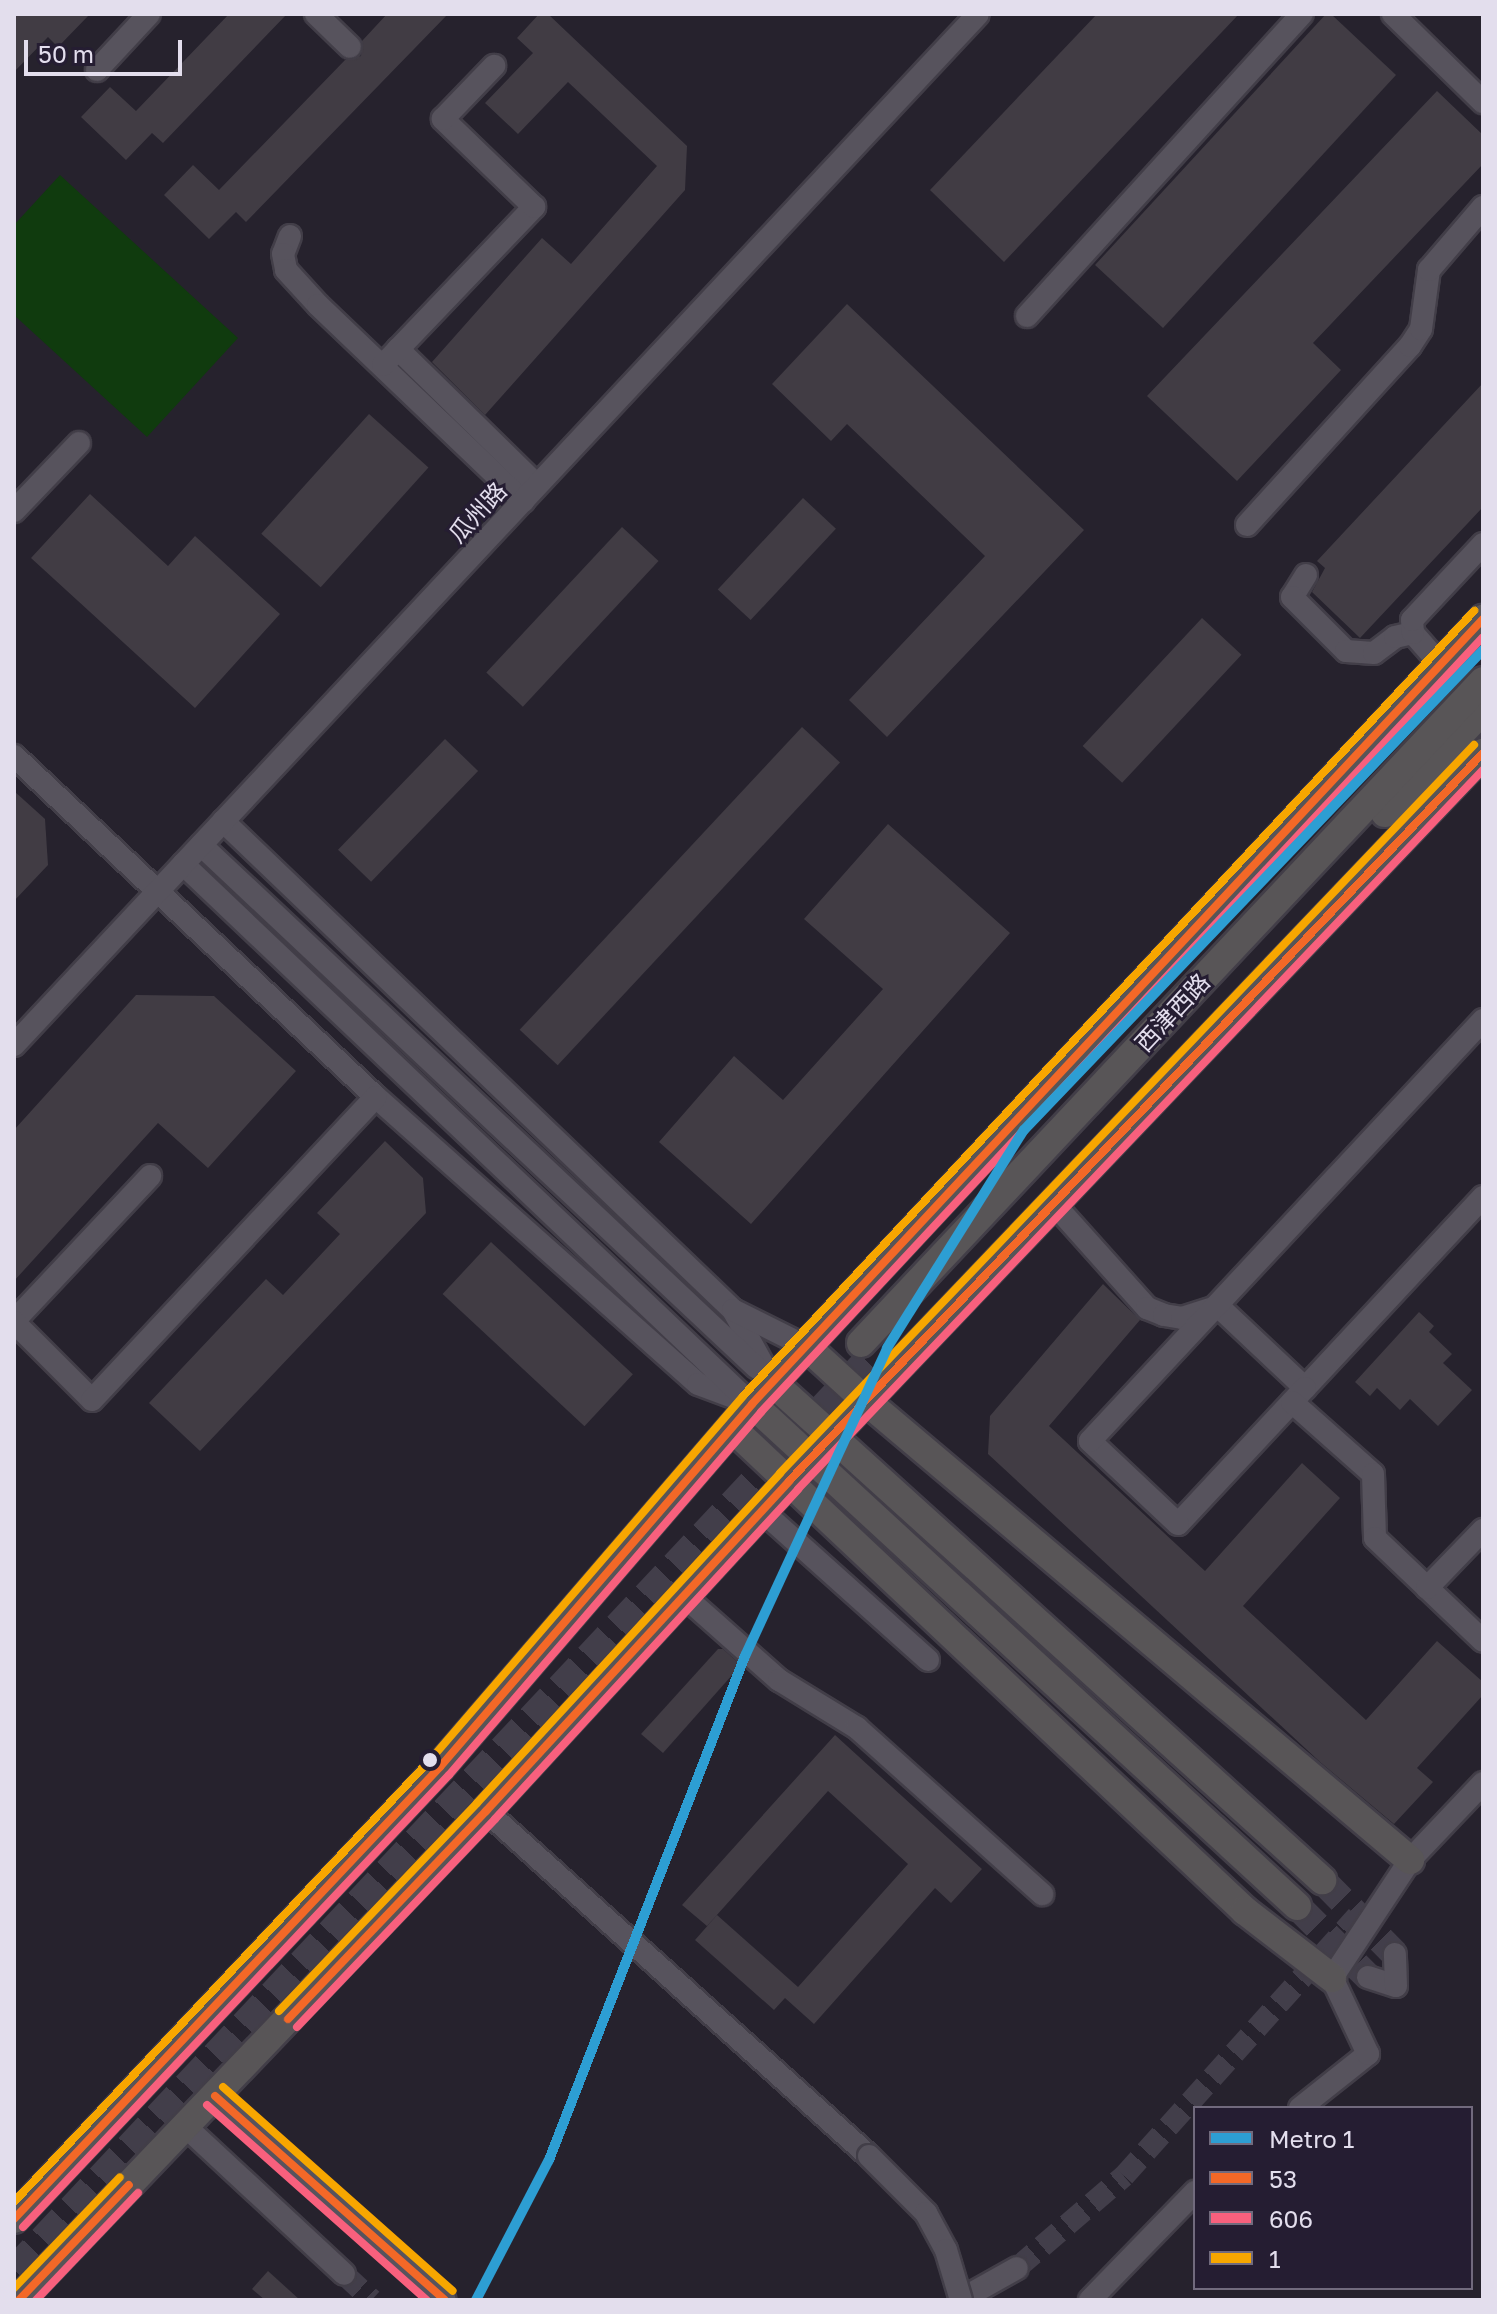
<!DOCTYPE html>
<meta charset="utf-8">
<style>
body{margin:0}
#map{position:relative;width:1497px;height:2314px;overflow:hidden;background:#26222d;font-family:"Golos Text","Noto Sans SC",sans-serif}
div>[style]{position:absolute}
.green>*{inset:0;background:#103b0e}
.building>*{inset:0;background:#413c44;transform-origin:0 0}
.minor-tunnel>*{height:22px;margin-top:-11px;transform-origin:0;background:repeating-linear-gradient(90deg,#423e4a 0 22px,transparent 0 33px)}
.major-tunnel>*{height:28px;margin-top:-14px;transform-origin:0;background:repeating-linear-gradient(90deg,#423e4a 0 28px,transparent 0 42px)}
.roads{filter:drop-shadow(2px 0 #423e48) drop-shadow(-2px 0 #423e48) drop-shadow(0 2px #423e48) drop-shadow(0 -2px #423e48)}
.minor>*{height:22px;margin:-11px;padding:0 11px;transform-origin:11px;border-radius:11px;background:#57535d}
.major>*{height:28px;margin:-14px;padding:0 14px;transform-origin:14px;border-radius:14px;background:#585557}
.bridges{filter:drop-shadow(2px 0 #423e48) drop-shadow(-2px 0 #423e48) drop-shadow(0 2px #423e48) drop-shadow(0 -2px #423e48)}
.minor-bridge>*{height:22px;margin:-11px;padding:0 11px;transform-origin:11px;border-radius:11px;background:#57535d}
.bus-1>*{height:8px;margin:-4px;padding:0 4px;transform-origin:4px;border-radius:4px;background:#f36827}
.bus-2>*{height:8px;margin:-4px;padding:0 4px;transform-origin:4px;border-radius:4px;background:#f8607d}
.bus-3>*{height:8px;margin:-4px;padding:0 4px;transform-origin:4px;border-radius:4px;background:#f7a600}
.metro-1>*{height:10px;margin:-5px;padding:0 5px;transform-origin:5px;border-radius:5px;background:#2d9ed3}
.dots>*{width:22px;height:22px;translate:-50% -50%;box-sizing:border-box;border:4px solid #251d32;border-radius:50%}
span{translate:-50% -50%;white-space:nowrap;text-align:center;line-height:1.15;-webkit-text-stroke:6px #251d32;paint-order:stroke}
.street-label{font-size:24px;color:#e3deed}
.frame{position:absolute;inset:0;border:16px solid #e3deed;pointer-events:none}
.legend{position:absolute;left:1193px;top:2106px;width:280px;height:184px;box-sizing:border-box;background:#251d32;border:2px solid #716a7d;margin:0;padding:10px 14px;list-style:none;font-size:24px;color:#e3deed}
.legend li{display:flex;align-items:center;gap:16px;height:40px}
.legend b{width:40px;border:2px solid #716a7d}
.scale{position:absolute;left:24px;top:40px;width:158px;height:36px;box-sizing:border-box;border:4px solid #e3deed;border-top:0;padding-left:10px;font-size:24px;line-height:28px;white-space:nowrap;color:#e3deed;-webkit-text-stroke:6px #251d32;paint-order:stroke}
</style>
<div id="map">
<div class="green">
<i style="clip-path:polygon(60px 175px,238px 338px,147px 437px,14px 315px,14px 225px)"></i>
</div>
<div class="building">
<i style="clip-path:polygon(14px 14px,90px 14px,58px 47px,48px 37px,14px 72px)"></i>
<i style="clip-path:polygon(229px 14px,287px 14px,163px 143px,152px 133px,126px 160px,81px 117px,110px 87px,136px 111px)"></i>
<i style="clip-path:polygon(387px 14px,448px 14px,246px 222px,236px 212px,209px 239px,164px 195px,193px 165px,219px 190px,345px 60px,361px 56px,362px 41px)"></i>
<i style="clip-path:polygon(539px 14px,548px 14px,687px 146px,685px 190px,485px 415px,432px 362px,542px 238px,571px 264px,657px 166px,568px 82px,518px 134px,485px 103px,533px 53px,517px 38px)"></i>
<i style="clip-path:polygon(1097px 14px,1239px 14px,1004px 262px,930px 190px)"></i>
<i style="clip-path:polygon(1326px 14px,1331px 14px,1396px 75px,1163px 328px,1095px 265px)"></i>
<i style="clip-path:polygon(1437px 91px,1483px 135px,1483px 164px,1313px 343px,1341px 370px,1237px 481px,1147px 396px)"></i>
<i style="clip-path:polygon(847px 304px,1084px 530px,887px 737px,849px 700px,985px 556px,847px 424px,831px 441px,772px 384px)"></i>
<i style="clip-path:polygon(1483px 383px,1483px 507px,1360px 638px,1312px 592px,1325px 568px,1317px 561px)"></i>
<i style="left:369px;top:414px;width:80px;height:161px;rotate:42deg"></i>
<i style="clip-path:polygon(90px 494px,168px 566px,195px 536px,280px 614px,195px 708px,31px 558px)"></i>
<i style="left:803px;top:498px;width:45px;height:125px;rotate:43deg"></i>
<i style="left:622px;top:527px;width:50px;height:199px;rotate:43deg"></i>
<i style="left:1202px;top:618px;width:54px;height:175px;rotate:43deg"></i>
<i style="left:802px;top:727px;width:52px;height:414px;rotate:43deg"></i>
<i style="left:445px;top:739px;width:46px;height:154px;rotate:44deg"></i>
<i style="clip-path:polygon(14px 791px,45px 819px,48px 865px,14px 901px)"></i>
<i style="clip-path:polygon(888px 824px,1010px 933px,751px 1224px,659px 1142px,734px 1056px,783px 1100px,883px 989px,804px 919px)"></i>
<i style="clip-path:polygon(136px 995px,214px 996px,296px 1071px,208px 1168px,158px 1123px,14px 1281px,14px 1130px)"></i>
<i style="clip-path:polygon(385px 1141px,423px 1178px,426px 1213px,200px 1451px,149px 1403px,266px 1279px,283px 1295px,340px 1234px,317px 1213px)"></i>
<i style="left:491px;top:1242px;width:194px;height:71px;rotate:43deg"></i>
<i style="clip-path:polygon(1103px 1284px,1140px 1320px,1049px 1426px,1205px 1571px,1302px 1463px,1340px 1498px,1243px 1606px,1366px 1720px,1437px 1641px,1483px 1682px,1483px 1695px,1417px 1768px,1433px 1782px,1394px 1824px,1320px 1762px,988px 1454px,990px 1416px)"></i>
<i style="clip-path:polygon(1419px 1312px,1434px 1326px,1429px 1332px,1452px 1354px,1443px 1363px,1472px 1390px,1438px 1426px,1410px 1399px,1400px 1410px,1377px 1388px,1370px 1396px,1355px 1382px)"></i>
<i style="clip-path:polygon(718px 1649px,723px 1649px,741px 1665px,663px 1753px,641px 1734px)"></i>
<i style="clip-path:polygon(835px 1735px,982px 1869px,951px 1903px,935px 1888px,814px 2024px,785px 1998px,774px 2010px,695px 1940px,717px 1915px,798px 1987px,908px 1864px,828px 1791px,707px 1926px,682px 1905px)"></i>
<i style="clip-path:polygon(268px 2271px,300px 2300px,265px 2300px,252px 2289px)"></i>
</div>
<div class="minor-tunnel">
<i style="left:1017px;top:2268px;width:141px;rotate:-40.7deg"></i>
<i style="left:1124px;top:2176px;width:349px;rotate:-48.1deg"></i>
<i style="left:344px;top:2274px;width:38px;rotate:43deg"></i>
</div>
<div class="major-tunnel">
<i style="left:1322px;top:1880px;width:104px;rotate:45.4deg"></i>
<i style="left:1297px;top:1906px;width:100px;rotate:45deg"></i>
<i style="left:14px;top:2270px;width:1256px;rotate:-46.84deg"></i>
</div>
<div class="roads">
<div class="minor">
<i style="left:316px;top:14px;width:47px;rotate:44.1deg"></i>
<i style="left:1393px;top:14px;width:126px;rotate:44.4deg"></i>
<i style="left:97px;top:70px;width:76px;rotate:-47.1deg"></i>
<i style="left:290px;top:236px;width:19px;rotate:111deg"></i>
<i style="left:283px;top:254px;width:16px;rotate:79deg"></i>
<i style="left:286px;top:270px;width:47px;rotate:47.6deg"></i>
<i style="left:318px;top:305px;width:284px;rotate:43.7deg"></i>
<i style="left:1027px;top:316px;width:408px;rotate:-47.7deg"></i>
<i style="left:398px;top:349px;width:194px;rotate:44.4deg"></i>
<i style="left:383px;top:365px;width:219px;rotate:-46.3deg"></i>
<i style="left:534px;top:207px;width:127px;rotate:-136deg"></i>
<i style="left:443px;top:119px;width:74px;rotate:-46.1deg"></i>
<i style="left:14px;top:511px;width:94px;rotate:-46.3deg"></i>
<i style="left:1247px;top:525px;width:242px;rotate:-47.7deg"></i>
<i style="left:1410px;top:346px;width:20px;rotate:-57deg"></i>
<i style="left:1421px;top:329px;width:60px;rotate:-82.3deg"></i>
<i style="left:1429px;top:270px;width:83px;rotate:-49.4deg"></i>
<i style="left:1306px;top:575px;width:26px;rotate:122deg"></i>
<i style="left:1292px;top:597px;width:76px;rotate:45deg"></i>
<i style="left:1346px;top:651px;width:28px;rotate:4deg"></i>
<i style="left:1374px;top:653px;width:26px;rotate:-37deg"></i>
<i style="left:1395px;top:637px;width:18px;rotate:-13deg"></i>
<i style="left:1441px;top:665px;width:43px;rotate:-131.2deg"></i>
<i style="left:1413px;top:633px;width:13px;rotate:-94deg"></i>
<i style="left:1412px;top:620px;width:104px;rotate:-46.9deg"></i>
<i style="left:14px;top:756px;width:497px;rotate:43.3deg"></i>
<i style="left:376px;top:1097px;width:431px;rotate:41.7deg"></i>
<i style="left:698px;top:1384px;width:58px;rotate:20.3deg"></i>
<i style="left:223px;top:821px;width:707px;rotate:43.8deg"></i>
<i style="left:733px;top:1310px;width:83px;rotate:61.3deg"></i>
<i style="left:201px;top:845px;width:763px;rotate:43.25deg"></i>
<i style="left:183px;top:864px;width:775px;rotate:43.54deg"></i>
<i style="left:14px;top:1045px;width:1411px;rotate:-46.92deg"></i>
<i style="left:1054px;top:1204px;width:140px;rotate:48.2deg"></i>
<i style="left:1147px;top:1308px;width:18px;rotate:22deg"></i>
<i style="left:1164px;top:1315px;width:18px;rotate:9deg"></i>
<i style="left:1182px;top:1318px;width:32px;rotate:-18deg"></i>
<i style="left:1217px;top:1305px;width:121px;rotate:43.3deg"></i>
<i style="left:1305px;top:1388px;width:261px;rotate:-47deg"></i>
<i style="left:733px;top:1310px;width:83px;rotate:26.6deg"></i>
<i style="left:14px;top:1321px;width:199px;rotate:-46.8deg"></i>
<i style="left:14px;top:1322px;width:110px;rotate:45deg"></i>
<i style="left:92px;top:1400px;width:415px;rotate:-46.9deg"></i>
<i style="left:1305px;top:1388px;width:186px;rotate:133deg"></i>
<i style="left:1178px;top:1524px;width:121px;rotate:-136.7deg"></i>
<i style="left:1090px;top:1441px;width:576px;rotate:-46.97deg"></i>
<i style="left:1292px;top:1402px;width:108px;rotate:41.6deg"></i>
<i style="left:1373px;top:1474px;width:64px;rotate:88.2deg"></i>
<i style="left:1375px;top:1538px;width:149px;rotate:43.6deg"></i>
<i style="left:762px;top:1511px;width:223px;rotate:41.9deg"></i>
<i style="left:1427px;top:1588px;width:81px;rotate:-46deg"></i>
<i style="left:684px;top:1596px;width:127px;rotate:41.5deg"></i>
<i style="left:779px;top:1680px;width:92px;rotate:31.6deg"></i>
<i style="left:857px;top:1728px;width:249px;rotate:41.9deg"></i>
<i style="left:486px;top:1811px;width:515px;rotate:42.01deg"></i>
<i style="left:1368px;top:1977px;width:29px;rotate:18deg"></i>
<i style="left:1396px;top:1986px;width:32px;rotate:-92deg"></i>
<i style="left:215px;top:2096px;width:307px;rotate:41.6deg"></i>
<i style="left:1300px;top:2108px;width:87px;rotate:-38.5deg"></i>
<i style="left:1368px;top:2054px;width:84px;rotate:-115.3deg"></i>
<i style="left:1332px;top:1978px;width:141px;rotate:-56.5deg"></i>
<i style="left:1410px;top:1860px;width:106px;rotate:-46.5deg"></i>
<i style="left:185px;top:2126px;width:217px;rotate:42.9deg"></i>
<i style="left:960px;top:2300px;width:65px;rotate:-29.3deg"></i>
<i style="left:1090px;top:2300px;width:151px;rotate:-45.8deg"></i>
</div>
<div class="major">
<i style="left:1385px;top:813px;width:142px;rotate:-46.4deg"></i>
<i style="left:861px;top:1343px;width:908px;rotate:-46.78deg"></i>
<i style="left:807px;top:1347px;width:80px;rotate:42.5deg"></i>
<i style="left:866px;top:1401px;width:712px;rotate:40.16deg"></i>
<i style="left:773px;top:1383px;width:741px;rotate:42.15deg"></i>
<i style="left:752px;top:1404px;width:741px;rotate:42.65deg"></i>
<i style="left:732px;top:1428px;width:705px;rotate:43.27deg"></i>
<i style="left:1245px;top:1911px;width:110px;rotate:37.6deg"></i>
<i style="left:14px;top:2219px;width:621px;rotate:-46.7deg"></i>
<i style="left:440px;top:1767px;width:479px;rotate:-49.3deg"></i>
<i style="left:752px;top:1404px;width:1073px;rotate:-47.04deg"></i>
<i style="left:19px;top:2300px;width:676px;rotate:-46.32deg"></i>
<i style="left:486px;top:1811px;width:448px;rotate:-47.4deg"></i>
<i style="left:789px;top:1481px;width:1006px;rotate:-46.37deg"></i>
</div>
</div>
<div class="bridges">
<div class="minor-bridge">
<i style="left:869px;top:2156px;width:81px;rotate:45deg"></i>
<i style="left:926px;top:2213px;width:42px;rotate:61.6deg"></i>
<i style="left:946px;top:2250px;width:52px;rotate:73.3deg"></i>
</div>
</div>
<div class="bus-1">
<i style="left:288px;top:2019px;width:287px;rotate:-46.4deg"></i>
<i style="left:486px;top:1811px;width:448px;rotate:-47.4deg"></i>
<i style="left:789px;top:1481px;width:1006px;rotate:-46.37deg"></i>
<i style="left:215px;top:2096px;width:307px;rotate:41.6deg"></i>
<i style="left:14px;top:2219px;width:621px;rotate:-46.7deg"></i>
<i style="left:440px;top:1767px;width:479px;rotate:-49.3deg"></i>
<i style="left:752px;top:1404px;width:1073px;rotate:-47.04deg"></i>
<i style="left:19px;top:2300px;width:159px;rotate:-46.3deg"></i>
</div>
<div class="bus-2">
<i style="left:297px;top:2027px;width:287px;rotate:-46.4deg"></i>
<i style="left:495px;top:1819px;width:448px;rotate:-47.4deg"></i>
<i style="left:798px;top:1489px;width:993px;rotate:-46.39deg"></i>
<i style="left:207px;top:2105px;width:294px;rotate:41.6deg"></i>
<i style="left:23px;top:2227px;width:621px;rotate:-46.7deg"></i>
<i style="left:449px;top:1775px;width:479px;rotate:-49.3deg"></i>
<i style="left:761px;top:1412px;width:1059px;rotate:-47.03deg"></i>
<i style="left:36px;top:2300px;width:148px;rotate:-46.4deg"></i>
</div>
<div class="bus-3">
<i style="left:279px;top:2011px;width:287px;rotate:-46.4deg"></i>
<i style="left:477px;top:1803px;width:448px;rotate:-47.4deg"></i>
<i style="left:780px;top:1473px;width:1006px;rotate:-46.37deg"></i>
<i style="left:223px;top:2087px;width:307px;rotate:41.6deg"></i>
<i style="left:14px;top:2202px;width:608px;rotate:-46.73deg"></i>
<i style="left:431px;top:1759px;width:479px;rotate:-49.3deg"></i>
<i style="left:743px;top:1396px;width:1073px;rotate:-47.04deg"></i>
<i style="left:14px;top:2288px;width:153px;rotate:-46.3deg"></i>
</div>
<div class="metro-1">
<i style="left:476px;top:2300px;width:158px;rotate:-62.5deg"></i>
<i style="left:549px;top:2160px;width:541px;rotate:-68.75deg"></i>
<i style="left:745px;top:1656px;width:339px;rotate:-65.2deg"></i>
<i style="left:887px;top:1348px;width:257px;rotate:-57.9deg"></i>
<i style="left:1024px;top:1130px;width:664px;rotate:-46.28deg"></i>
</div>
<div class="dots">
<i style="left:430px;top:1760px;background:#e3deed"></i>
</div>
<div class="street-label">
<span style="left:477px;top:512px;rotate:-47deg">瓜州路</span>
<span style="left:1172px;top:1012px;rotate:-47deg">西津西路</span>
</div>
<div class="frame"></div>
<ul class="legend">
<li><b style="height:10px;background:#2d9ed3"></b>Metro 1</li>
<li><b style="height:10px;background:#f36827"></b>53</li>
<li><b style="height:10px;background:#f8607d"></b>606</li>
<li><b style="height:10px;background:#f7a600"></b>1</li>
</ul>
<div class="scale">50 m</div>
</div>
